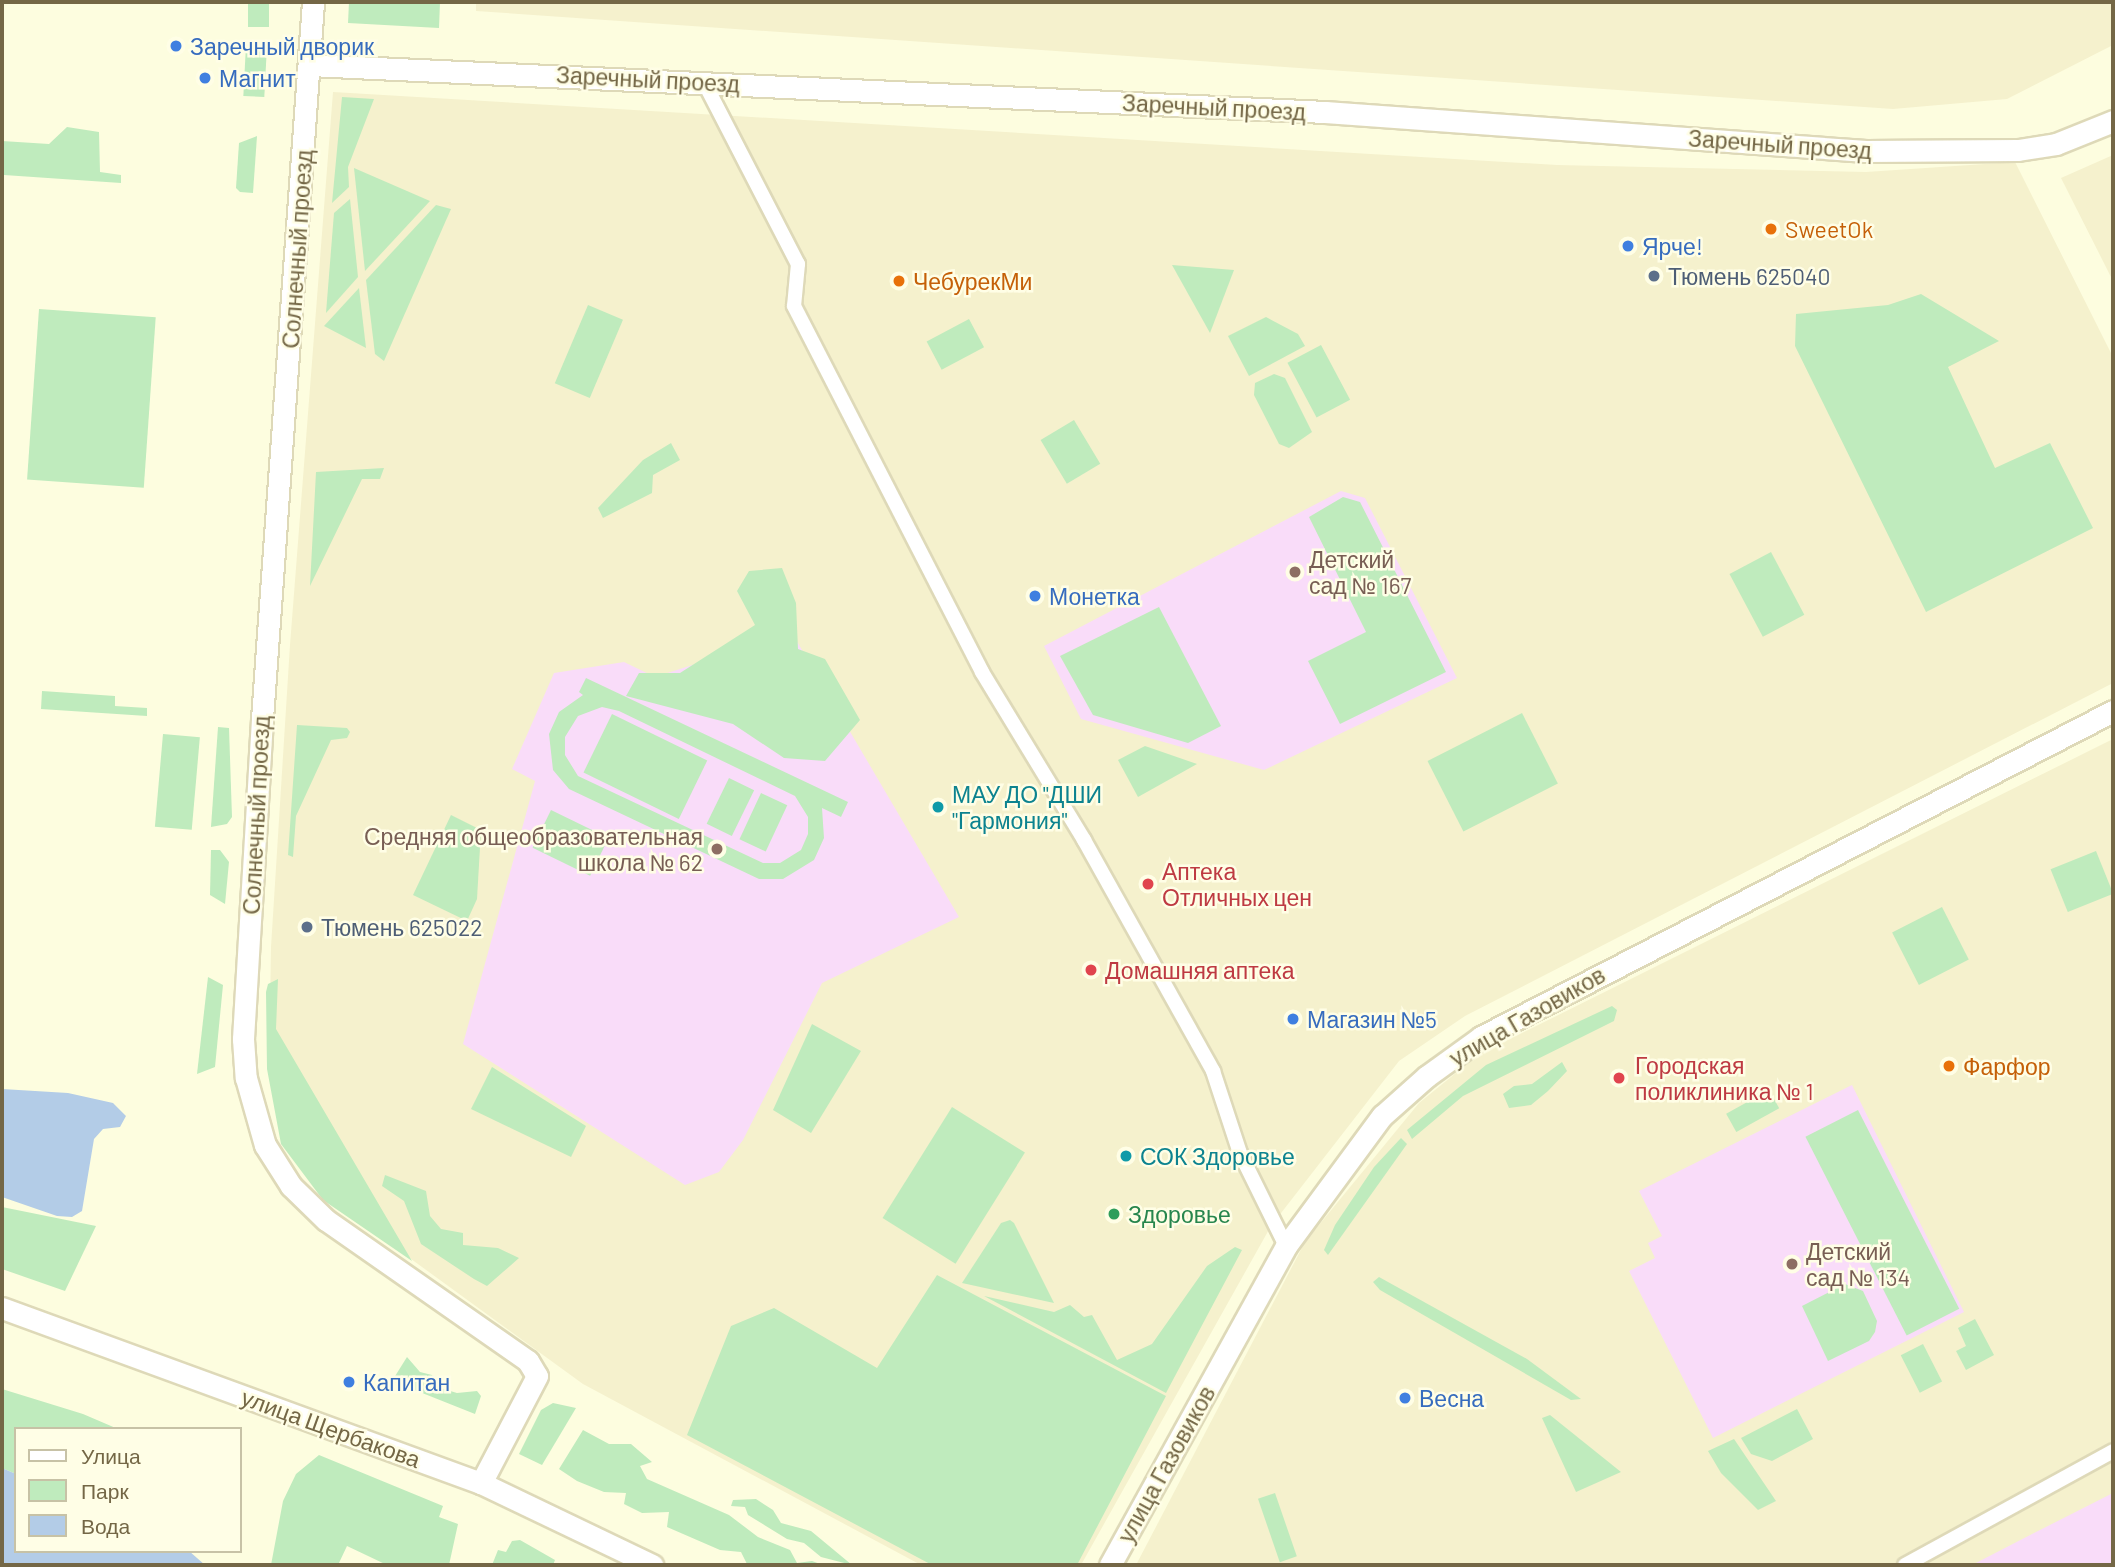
<!DOCTYPE html>
<meta charset="utf-8">
<style>
body{margin:0}
#map{position:relative;width:2115px;height:1567px;overflow:hidden;background:#fdfddf;font-family:Barlow,sans-serif}
div>[style]{position:absolute}
.residential>*{inset:0;background:#f5f1cd}
.education>*{inset:0;background:#f9dcf9}
.green>*{inset:0;background:#bfebbd;transform-origin:0 0}
.water>*{inset:0;background:#b3cce7}
.roads{filter:drop-shadow(2px 0 #ded9b8) drop-shadow(-2px 0 #ded9b8) drop-shadow(0 2px #ded9b8) drop-shadow(0 -2px #ded9b8)}
.street>*{height:14px;margin:-7px;padding:0 7px;transform-origin:7px;border-radius:7px;background:#fff}
.secondary>*{height:21px;margin:-10.5px;padding:0 10.5px;transform-origin:10.5px;border-radius:10.5px;background:#fff}
.dots>*{width:19px;height:19px;translate:-50% -50%;box-sizing:border-box;border:4px solid #fffee6;border-radius:50%}
span{translate:-50% -50%;white-space:nowrap;text-align:center;line-height:1.15;-webkit-text-stroke:5px #fffee6;paint-order:stroke}
.shop-label{font-size:23px;color:#366cbe}
.left{translate:0 -50%;text-align:left}
.street-label{font-size:23px;color:#746746}
.food-label{font-size:23px;color:#c56008}
.service-label{font-size:23px;color:#4e5e75}
.education-label{font-size:23px;color:#785e54}
.right{translate:-100% -50%;text-align:right}
.culture-label{font-size:23px;color:#0d838f}
.health-label{font-size:23px;color:#be3a42}
.leisure-label{font-size:23px;color:#27864d}
.frame{position:absolute;inset:0;border:4px solid #746746;pointer-events:none}
.legend{position:absolute;left:14px;top:1427px;width:228px;height:126px;box-sizing:border-box;background:#fffee6;border:2px solid #c7c2a6;margin:0;padding:9px 12px;list-style:none;font-size:21px;color:#746746}
.legend li{display:flex;align-items:center;gap:14px;height:35px}
.legend b{width:35px;border:2px solid #c7c2a6}
</style>
<div id="map">
<div class="residential">
<i style="clip-path:polygon(476px 2px,2113px 2px,2113px 45px,2007px 99px,1893px 109px,476px 11px)"></i>
<i style="clip-path:polygon(333px 92px,1557px 165px,1866px 172px,2015px 162px,2113px 357px,2113px 683px,1465px 1016px,1399px 1061px,1271px 1226px,1081px 1565px,921px 1565px,583px 1384px,323px 1195px,269px 1073px,271px 947px,290px 645px)"></i>
<i style="clip-path:polygon(2113px 155px,2113px 281px,2061px 178px)"></i>
<i style="clip-path:polygon(2113px 739px,2113px 1565px,1136px 1565px,1305px 1242px,1419px 1103px,1478px 1055px)"></i>
</div>
<div class="education">
<i style="clip-path:polygon(1341px 491px,1365px 498px,1457px 678px,1264px 770px,1081px 719px,1044px 646px)"></i>
<i style="clip-path:polygon(792px 633px,959px 917px,822px 983px,743px 1140px,719px 1172px,685px 1185px,463px 1044px,535px 781px,512px 769px,554px 673px,624px 662px,655px 677px)"></i>
<i style="clip-path:polygon(1852px 1085px,1964px 1312px,1713px 1438px,1629px 1271px,1655px 1258px,1648px 1243px,1662px 1236px,1639px 1191px)"></i>
<i style="clip-path:polygon(2113px 1493px,2113px 1565px,1972px 1565px,2040px 1530px)"></i>
</div>
<div class="green">
<i style="left:248px;top:2px;width:21px;height:25px"></i>
<i style="clip-path:polygon(349px 2px,440px 2px,439px 28px,348px 23px)"></i>
<i style="left:246px;top:45px;width:21px;height:51px;rotate:3deg"></i>
<i style="clip-path:polygon(342px 97px,374px 99px,348px 167px,349px 187px,332px 203px)"></i>
<i style="clip-path:polygon(67px 127px,99px 132px,100px 172px,121px 175px,121px 183px,4px 175px,2px 141px,49px 144px)"></i>
<i style="clip-path:polygon(257px 136px,253px 193px,240px 192px,236px 188px,239px 143px)"></i>
<i style="clip-path:polygon(354px 168px,430px 201px,365px 271px)"></i>
<i style="clip-path:polygon(350px 199px,358px 277px,326px 313px,334px 213px)"></i>
<i style="clip-path:polygon(436px 205px,451px 209px,384px 361px,375px 354px,366px 280px)"></i>
<i style="clip-path:polygon(1172px 265px,1234px 270px,1210px 333px)"></i>
<i style="clip-path:polygon(359px 288px,366px 348px,324px 326px)"></i>
<i style="clip-path:polygon(1921px 294px,1999px 341px,1948px 367px,1995px 468px,2050px 443px,2093px 528px,1926px 612px,1795px 346px,1796px 314px,1888px 305px)"></i>
<i style="left:588px;top:305px;width:38px;height:85px;rotate:23deg"></i>
<i style="left:39px;top:309px;width:117px;height:171px;rotate:4deg"></i>
<i style="clip-path:polygon(1266px 317px,1298px 334px,1305px 346px,1249px 376px,1228px 336px)"></i>
<i style="left:969px;top:319px;width:32px;height:48px;rotate:62deg"></i>
<i style="left:1321px;top:345px;width:62px;height:38px;rotate:62deg"></i>
<i style="clip-path:polygon(1274px 374px,1285px 378px,1312px 432px,1289px 448px,1279px 444px,1254px 395px,1255px 383px)"></i>
<i style="left:1074px;top:420px;width:51px;height:39px;rotate:59deg"></i>
<i style="clip-path:polygon(671px 443px,680px 460px,653px 475px,652px 493px,603px 518px,598px 508px,643px 460px)"></i>
<i style="clip-path:polygon(384px 468px,380px 479px,362px 479px,310px 586px,316px 472px)"></i>
<i style="clip-path:polygon(1343px 497px,1360px 502px,1446px 672px,1340px 724px,1308px 661px,1366px 632px,1309px 517px)"></i>
<i style="left:1771px;top:552px;width:71px;height:47px;rotate:62deg"></i>
<i style="clip-path:polygon(782px 568px,796px 603px,798px 649px,825px 659px,860px 720px,825px 761px,784px 758px,733px 724px,626px 696px,639px 673px,680px 673px,755px 625px,737px 591px,749px 571px)"></i>
<i style="clip-path:polygon(1159px 607px,1221px 726px,1188px 743px,1093px 715px,1060px 656px)"></i>
<i style="clip-path:polygon(evenodd,586px 678px,848px 802px,841px 817px,822px 808px,824px 838px,814px 860px,783px 879px,759px 879px,569px 789px,553px 770px,549px 734px,559px 712px,583px 695px,579px 692px,586px 678px,602px 707px,619px 711px,795px 796px,808px 817px,808px 834px,801px 850px,780px 863px,763px 863px,578px 776px,565px 755px,565px 737px,578px 716px,602px 707px)"></i>
<i style="clip-path:polygon(42px 691px,115px 696px,115px 706px,147px 708px,147px 716px,41px 709px)"></i>
<i style="left:1522px;top:713px;width:79px;height:106px;rotate:63deg"></i>
<i style="left:612px;top:714px;width:106px;height:65px;rotate:26deg"></i>
<i style="clip-path:polygon(297px 725px,347px 728px,350px 732px,347px 738px,331px 740px,296px 816px,293px 857px,288px 855px)"></i>
<i style="clip-path:polygon(218px 727px,229px 728px,232px 817px,227px 824px,211px 827px)"></i>
<i style="left:163px;top:734px;width:37px;height:93px;rotate:5deg"></i>
<i style="clip-path:polygon(1145px 746px,1197px 764px,1138px 797px,1118px 760px)"></i>
<i style="left:729px;top:778px;width:28px;height:51px;rotate:26deg"></i>
<i style="left:761px;top:793px;width:29px;height:51px;rotate:25deg"></i>
<i style="left:551px;top:810px;width:64px;height:42px;rotate:26deg"></i>
<i style="clip-path:polygon(451px 815px,481px 830px,477px 899px,467px 921px,413px 895px)"></i>
<i style="clip-path:polygon(211px 850px,220px 850px,229px 862px,225px 904px,210px 895px)"></i>
<i style="left:2096px;top:851px;width:46px;height:49px;rotate:68deg"></i>
<i style="left:1942px;top:907px;width:59px;height:56px;rotate:63deg"></i>
<i style="clip-path:polygon(208px 977px,223px 985px,215px 1067px,197px 1074px)"></i>
<i style="clip-path:polygon(278px 979px,276px 1029px,412px 1261px,323px 1200px,281px 1144px,267px 1069px,266px 992px,268px 984px)"></i>
<i style="clip-path:polygon(1612px 1006px,1617px 1010px,1614px 1021px,1463px 1096px,1412px 1139px,1407px 1130px,1486px 1065px)"></i>
<i style="clip-path:polygon(812px 1024px,861px 1051px,811px 1133px,773px 1110px)"></i>
<i style="clip-path:polygon(1562px 1062px,1567px 1071px,1548px 1091px,1531px 1105px,1509px 1108px,1503px 1094px,1514px 1086px,1532px 1084px)"></i>
<i style="clip-path:polygon(492px 1067px,586px 1126px,571px 1157px,471px 1109px)"></i>
<i style="left:1769px;top:1090px;width:21px;height:49px;rotate:61deg"></i>
<i style="left:952px;top:1107px;width:86px;height:131px;rotate:32deg"></i>
<i style="left:1858px;top:1110px;width:223px;height:59px;rotate:63deg"></i>
<i style="clip-path:polygon(1401px 1138px,1407px 1144px,1328px 1255px,1324px 1250px,1335px 1225px,1374px 1167px)"></i>
<i style="clip-path:polygon(385px 1175px,426px 1191px,430px 1216px,441px 1229px,463px 1233px,463px 1245px,498px 1248px,519px 1258px,487px 1286px,474px 1279px,421px 1244px,404px 1201px,382px 1186px)"></i>
<i style="clip-path:polygon(2px 1207px,96px 1226px,65px 1291px,2px 1269px)"></i>
<i style="clip-path:polygon(1010px 1220px,1014px 1223px,1054px 1303px,962px 1283px,1001px 1223px)"></i>
<i style="clip-path:polygon(1235px 1247px,1242px 1250px,1166px 1393px,984px 1296px,1054px 1312px,1070px 1305px,1084px 1317px,1092px 1315px,1117px 1360px,1152px 1344px,1207px 1266px)"></i>
<i style="clip-path:polygon(937px 1275px,1166px 1396px,1077px 1565px,932px 1565px,687px 1435px,731px 1326px,774px 1308px,877px 1368px)"></i>
<i style="clip-path:polygon(1379px 1277px,1527px 1359px,1581px 1399px,1571px 1400px,1380px 1290px,1373px 1282px)"></i>
<i style="clip-path:polygon(1845px 1284px,1863px 1291px,1877px 1321px,1875px 1332px,1869px 1341px,1828px 1361px,1802px 1306px)"></i>
<i style="clip-path:polygon(1975px 1319px,1994px 1355px,1966px 1370px,1956px 1351px,1966px 1346px,1958px 1328px)"></i>
<i style="left:1923px;top:1344px;width:42px;height:25px;rotate:63deg"></i>
<i style="clip-path:polygon(407px 1357px,420px 1372px,432px 1375px,437px 1387px,457px 1393px,477px 1391px,481px 1396px,475px 1414px,392px 1381px)"></i>
<i style="clip-path:polygon(2px 1389px,83px 1414px,118px 1429px,16px 1429px,16px 1474px,2px 1468px)"></i>
<i style="clip-path:polygon(553px 1403px,576px 1408px,542px 1465px,519px 1454px,541px 1410px)"></i>
<i style="clip-path:polygon(1797px 1409px,1813px 1439px,1772px 1461px,1751px 1454px,1741px 1438px)"></i>
<i style="clip-path:polygon(1550px 1415px,1621px 1472px,1576px 1492px,1542px 1418px)"></i>
<i style="clip-path:polygon(583px 1430px,609px 1444px,631px 1444px,652px 1462px,640px 1466px,647px 1479px,729px 1515px,758px 1537px,790px 1550px,797px 1563px,812px 1561px,823px 1565px,747px 1564px,741px 1552px,720px 1550px,667px 1527px,669px 1512px,642px 1513px,624px 1504px,626px 1493px,604px 1492px,577px 1481px,559px 1469px)"></i>
<i style="clip-path:polygon(1734px 1439px,1776px 1501px,1758px 1510px,1721px 1473px,1708px 1451px)"></i>
<i style="clip-path:polygon(319px 1455px,443px 1506px,439px 1517px,458px 1524px,449px 1565px,387px 1565px,347px 1546px,338px 1565px,271px 1565px,283px 1501px,296px 1474px)"></i>
<i style="left:1275px;top:1493px;width:67px;height:18px;rotate:71deg"></i>
<i style="clip-path:polygon(756px 1499px,773px 1510px,781px 1523px,811px 1531px,852px 1565px,821px 1557px,804px 1543px,787px 1539px,748px 1515px,745px 1507px,731px 1506px,733px 1500px)"></i>
<i style="clip-path:polygon(520px 1540px,555px 1560px,553px 1565px,492px 1565px,498px 1550px,506px 1552px,512px 1541px)"></i>
</div>
<div class="water">
<i style="clip-path:polygon(2px 1089px,68px 1093px,113px 1103px,126px 1116px,120px 1127px,103px 1129px,94px 1139px,82px 1211px,72px 1217px,57px 1216px,2px 1197px)"></i>
<i style="clip-path:polygon(2px 1468px,16px 1474px,16px 1551px,189px 1551px,205px 1565px,2px 1565px)"></i>
</div>
<div class="roads">
<div class="street">
<i style="left:704px;top:82px;width:205px;rotate:62.7deg"></i>
<i style="left:798px;top:264px;width:42px;rotate:95.4deg"></i>
<i style="left:794px;top:306px;width:411px;rotate:62.8deg"></i>
<i style="left:982px;top:672px;width:197px;rotate:58.7deg"></i>
<i style="left:1084px;top:840px;width:265px;rotate:60.8deg"></i>
<i style="left:1213px;top:1071px;width:86px;rotate:71.8deg"></i>
<i style="left:1240px;top:1153px;width:104px;rotate:63.7deg"></i>
<i style="left:1905px;top:1565px;width:237px;rotate:-28.7deg"></i>
</div>
<div class="secondary">
<i style="left:313px;top:2px;width:719px;rotate:94.07deg"></i>
<i style="left:262px;top:719px;width:321px;rotate:93.4deg"></i>
<i style="left:243px;top:1039px;width:39px;rotate:86deg"></i>
<i style="left:246px;top:1078px;width:70px;rotate:74.2deg"></i>
<i style="left:265px;top:1145px;width:49px;rotate:57.6deg"></i>
<i style="left:291px;top:1186px;width:49px;rotate:44.2deg"></i>
<i style="left:326px;top:1220px;width:246px;rotate:34.9deg"></i>
<i style="left:528px;top:1361px;width:17px;rotate:59deg"></i>
<i style="left:537px;top:1376px;width:121px;rotate:117.6deg"></i>
<i style="left:310px;top:65px;width:1016px;rotate:2.65deg"></i>
<i style="left:1325px;top:112px;width:542px;rotate:4.12deg"></i>
<i style="left:1866px;top:151px;width:152px;rotate:-0.4deg"></i>
<i style="left:2018px;top:150px;width:38px;rotate:-9deg"></i>
<i style="left:2056px;top:144px;width:61px;rotate:-22deg"></i>
<i style="left:2px;top:1308px;width:510px;rotate:20.07deg"></i>
<i style="left:481px;top:1483px;width:190px;rotate:25.6deg"></i>
<i style="left:1110px;top:1565px;width:364px;rotate:-61.1deg"></i>
<i style="left:1286px;top:1246px;width:162px;rotate:-53.6deg"></i>
<i style="left:1382px;top:1116px;width:60px;rotate:-41.6deg"></i>
<i style="left:1427px;top:1076px;width:67px;rotate:-35.8deg"></i>
<i style="left:1481px;top:1037px;width:711px;rotate:-27.29deg"></i>
</div>
</div>
<div class="dots">
<i style="left:176px;top:46px;background:#3f7fe0"></i>
<i style="left:205px;top:78px;background:#3f7fe0"></i>
<i style="left:1771px;top:229px;background:#e8710a"></i>
<i style="left:1628px;top:246px;background:#3f7fe0"></i>
<i style="left:1654px;top:276px;background:#5c6f8a"></i>
<i style="left:899px;top:281px;background:#e8710a"></i>
<i style="left:1295px;top:572px;background:#8d6e63"></i>
<i style="left:1035px;top:596px;background:#3f7fe0"></i>
<i style="left:938px;top:807px;background:#0f9aa8"></i>
<i style="left:717px;top:849px;background:#8d6e63"></i>
<i style="left:1148px;top:884px;background:#e0444e"></i>
<i style="left:307px;top:927px;background:#5c6f8a"></i>
<i style="left:1091px;top:970px;background:#e0444e"></i>
<i style="left:1293px;top:1019px;background:#3f7fe0"></i>
<i style="left:1949px;top:1066px;background:#e8710a"></i>
<i style="left:1619px;top:1078px;background:#e0444e"></i>
<i style="left:1126px;top:1156px;background:#0f9aa8"></i>
<i style="left:1114px;top:1214px;background:#2e9e5b"></i>
<i style="left:1792px;top:1264px;background:#8d6e63"></i>
<i style="left:349px;top:1382px;background:#3f7fe0"></i>
<i style="left:1405px;top:1398px;background:#3f7fe0"></i>
</div>
<div class="shop-label">
<span class="left" style="left:190px;top:46px">Заречный дворик</span>
<span class="left" style="left:219px;top:78px">Магнит</span>
<span class="left" style="left:1642px;top:246px">Ярче!</span>
<span class="left" style="left:1049px;top:596px">Монетка</span>
<span class="left" style="left:1307px;top:1019px">Магазин №5</span>
<span class="left" style="left:363px;top:1382px">Капитан</span>
<span class="left" style="left:1419px;top:1398px">Весна</span>
</div>
<div class="street-label">
<span style="left:648px;top:79px;rotate:3deg">Заречный проезд</span>
<span style="left:1214px;top:107px;rotate:3deg">Заречный проезд</span>
<span style="left:1780px;top:144px;rotate:4deg">Заречный проезд</span>
<span style="left:297px;top:249px;rotate:-86deg">Солнечный проезд</span>
<span style="left:256px;top:815px;rotate:-87deg">Солнечный проезд</span>
<span style="left:1527px;top:1016px;rotate:-30deg">улица Газовиков</span>
<span style="left:331px;top:1428px;rotate:20deg">улица Щербакова</span>
<span style="left:1166px;top:1464px;rotate:-61deg">улица Газовиков</span>
</div>
<div class="food-label">
<span class="left" style="left:1785px;top:229px">SweetOk</span>
<span class="left" style="left:913px;top:281px">ЧебурекМи</span>
<span class="left" style="left:1963px;top:1066px">Фарфор</span>
</div>
<div class="service-label">
<span class="left" style="left:1668px;top:276px">Тюмень 625040</span>
<span class="left" style="left:321px;top:927px">Тюмень 625022</span>
</div>
<div class="education-label">
<span class="left" style="left:1309px;top:572px">Детский<br>сад № 167</span>
<span class="right" style="left:703px;top:849px">Средняя общеобразовательная<br>школа № 62</span>
<span class="left" style="left:1806px;top:1264px">Детский<br>сад № 134</span>
</div>
<div class="culture-label">
<span class="left" style="left:952px;top:807px">МАУ ДО "ДШИ<br>"Гармония"</span>
<span class="left" style="left:1140px;top:1156px">СОК Здоровье</span>
</div>
<div class="health-label">
<span class="left" style="left:1162px;top:884px">Аптека<br>Отличных цен</span>
<span class="left" style="left:1105px;top:970px">Домашняя аптека</span>
<span class="left" style="left:1635px;top:1078px">Городская<br>поликлиника № 1</span>
</div>
<div class="leisure-label">
<span class="left" style="left:1128px;top:1214px">Здоровье</span>
</div>
<div class="frame"></div>
<ul class="legend">
<li><b style="height:9px;background:#fff"></b>Улица</li>
<li><b style="height:19px;background:#bfebbd"></b>Парк</li>
<li><b style="height:19px;background:#b3cce7"></b>Вода</li>
</ul>
</div>
